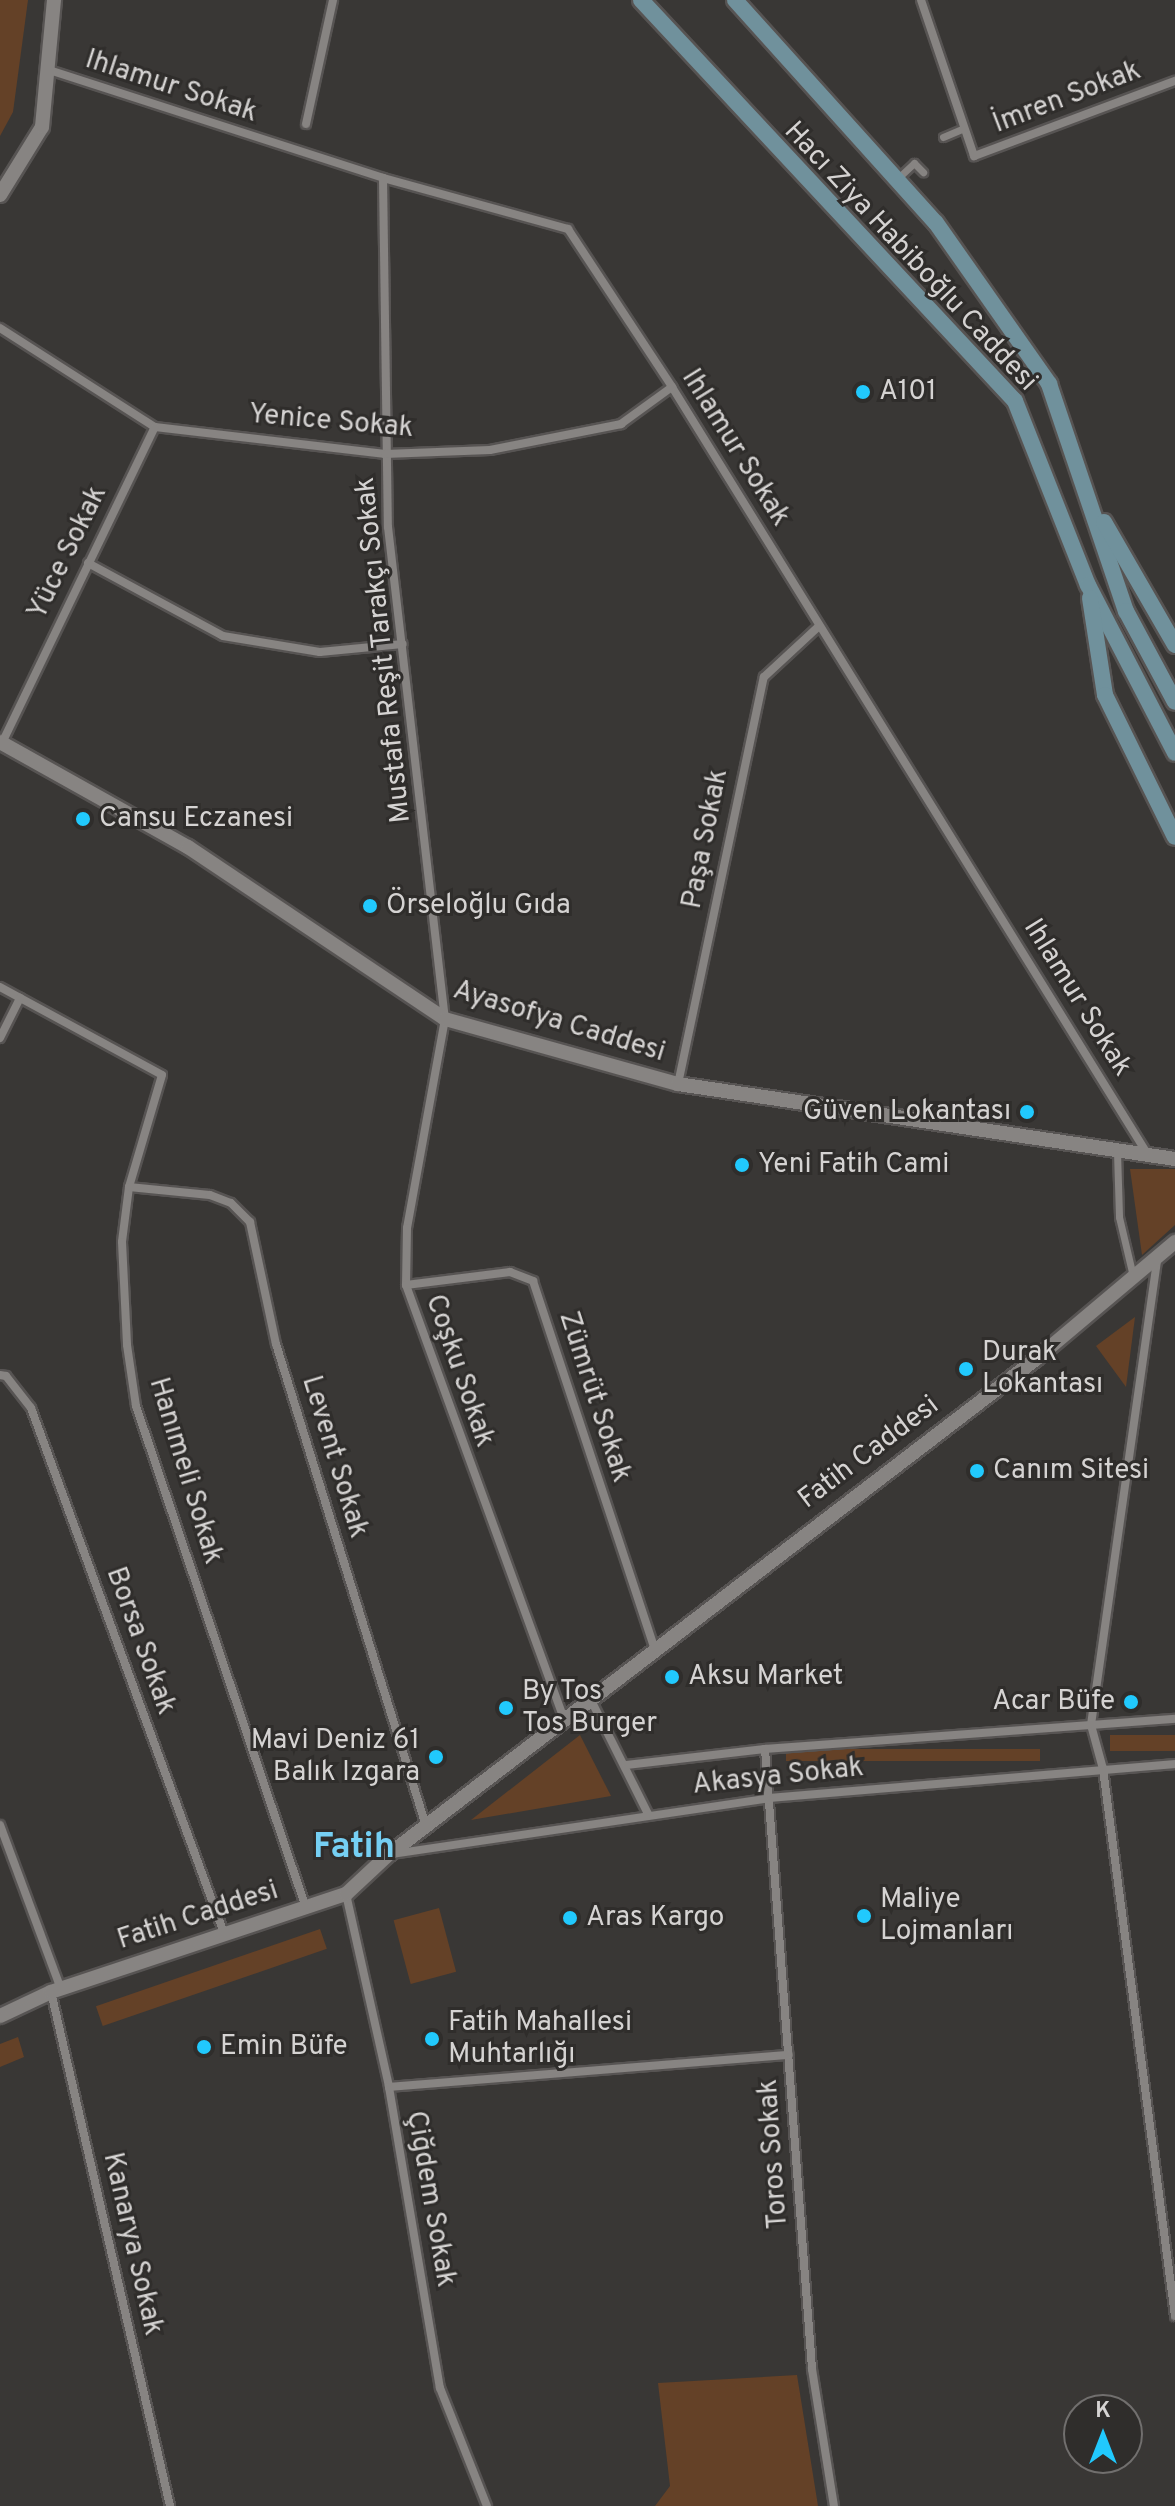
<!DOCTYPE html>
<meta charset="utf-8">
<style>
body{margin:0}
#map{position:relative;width:1175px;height:2506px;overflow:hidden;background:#393735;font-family:Overpass,sans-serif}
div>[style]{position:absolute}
.green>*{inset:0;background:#644127;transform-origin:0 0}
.roads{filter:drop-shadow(2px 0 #575453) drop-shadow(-2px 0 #575453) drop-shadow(0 2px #575453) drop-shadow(0 -2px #575453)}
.pedestrian>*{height:7px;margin:-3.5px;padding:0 3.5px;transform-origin:3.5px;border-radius:3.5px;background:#878482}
.minor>*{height:8px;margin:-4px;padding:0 4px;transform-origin:4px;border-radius:4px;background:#878482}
.tertiary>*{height:14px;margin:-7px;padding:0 7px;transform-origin:7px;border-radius:7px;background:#878482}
.secondary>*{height:16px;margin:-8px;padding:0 8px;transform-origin:8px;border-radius:8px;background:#70919c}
.dots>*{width:22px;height:22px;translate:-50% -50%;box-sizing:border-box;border:4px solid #2f2d2b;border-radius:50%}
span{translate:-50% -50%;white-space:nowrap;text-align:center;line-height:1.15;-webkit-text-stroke:6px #2f2d2b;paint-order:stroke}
.street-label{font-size:28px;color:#d5d3d2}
.poi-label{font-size:28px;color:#d5d3d2}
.left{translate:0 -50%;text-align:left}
.right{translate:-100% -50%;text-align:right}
.district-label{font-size:36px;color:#75cff3;font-weight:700}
.north{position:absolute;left:1063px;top:2394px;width:80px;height:80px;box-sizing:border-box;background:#2f2d2b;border:2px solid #716f6e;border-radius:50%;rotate:0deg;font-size:22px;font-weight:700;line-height:32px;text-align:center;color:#d5d3d2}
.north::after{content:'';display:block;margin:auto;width:28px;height:36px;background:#21c9fd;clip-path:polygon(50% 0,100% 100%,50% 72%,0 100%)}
</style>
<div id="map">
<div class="green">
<i style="clip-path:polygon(0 0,28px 0,13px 112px,0 136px)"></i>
<i style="clip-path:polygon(1130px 1169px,1175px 1169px,1175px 1225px,1142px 1255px)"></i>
<i style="clip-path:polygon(1135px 1317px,1126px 1387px,1096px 1346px)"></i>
<i style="clip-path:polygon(580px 1735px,611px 1796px,471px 1820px)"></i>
<i style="left:1175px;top:1735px;width:16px;height:65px;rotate:90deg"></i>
<i style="left:1040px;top:1749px;width:12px;height:254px;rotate:90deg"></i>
<i style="left:439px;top:1908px;width:66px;height:47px;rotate:75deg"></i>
<i style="left:320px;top:1929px;width:21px;height:237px;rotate:71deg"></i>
<i style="clip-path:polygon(18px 2037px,24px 2057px,0 2067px,0 2044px)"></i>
<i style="clip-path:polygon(797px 2375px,818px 2506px,655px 2506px,670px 2486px,658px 2383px)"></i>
</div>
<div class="roads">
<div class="pedestrian">
<i style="left:943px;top:137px;width:23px;rotate:-23deg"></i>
<i style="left:898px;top:178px;width:22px;rotate:-43deg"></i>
<i style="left:914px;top:163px;width:13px;rotate:45deg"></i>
<i style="left:1117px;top:1152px;width:65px;rotate:88.2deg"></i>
<i style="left:1119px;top:1217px;width:61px;rotate:76.7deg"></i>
</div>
<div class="minor">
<i style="left:921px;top:0;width:165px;rotate:71.2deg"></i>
<i style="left:974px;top:156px;width:215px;rotate:-20.5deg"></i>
<i style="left:46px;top:69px;width:354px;rotate:17.9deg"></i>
<i style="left:383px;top:178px;width:192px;rotate:15.4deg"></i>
<i style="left:568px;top:229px;width:189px;rotate:56.6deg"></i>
<i style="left:672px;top:387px;width:904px;rotate:58.21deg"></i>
<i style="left:306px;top:124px;width:127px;rotate:-77.7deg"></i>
<i style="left:383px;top:178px;width:349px;rotate:89.2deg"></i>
<i style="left:388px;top:527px;width:495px;rotate:83.4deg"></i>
<i style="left:445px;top:1019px;width:212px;rotate:100.3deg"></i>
<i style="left:407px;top:1228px;width:57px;rotate:91deg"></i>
<i style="left:406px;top:1285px;width:465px;rotate:70deg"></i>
<i style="left:0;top:328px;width:184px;rotate:32.6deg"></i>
<i style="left:155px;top:427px;width:232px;rotate:6.7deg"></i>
<i style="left:385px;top:454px;width:105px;rotate:-2.2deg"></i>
<i style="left:490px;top:450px;width:134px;rotate:-11.2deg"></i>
<i style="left:621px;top:424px;width:63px;rotate:-36deg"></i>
<i style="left:88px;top:563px;width:153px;rotate:28.4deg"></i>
<i style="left:223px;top:636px;width:98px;rotate:9.4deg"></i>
<i style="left:320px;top:652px;width:83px;rotate:-5.5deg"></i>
<i style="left:2px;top:743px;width:351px;rotate:-64.2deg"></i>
<i style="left:0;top:987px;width:184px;rotate:28.5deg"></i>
<i style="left:162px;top:1075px;width:117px;rotate:106.4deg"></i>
<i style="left:129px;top:1187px;width:55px;rotate:97.3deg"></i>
<i style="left:122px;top:1242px;width:103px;rotate:87.2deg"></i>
<i style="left:127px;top:1345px;width:62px;rotate:81.6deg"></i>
<i style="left:136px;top:1406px;width:530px;rotate:71.29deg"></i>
<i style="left:0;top:1038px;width:45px;rotate:-63.4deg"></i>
<i style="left:678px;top:1084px;width:416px;rotate:-78.1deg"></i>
<i style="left:764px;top:677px;width:75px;rotate:-42.8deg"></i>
<i style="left:129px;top:1187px;width:81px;rotate:5.6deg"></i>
<i style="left:210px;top:1195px;width:22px;rotate:21deg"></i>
<i style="left:231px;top:1203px;width:27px;rotate:45deg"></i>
<i style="left:250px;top:1222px;width:125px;rotate:78deg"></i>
<i style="left:276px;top:1344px;width:505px;rotate:72.71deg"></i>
<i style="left:1157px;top:1261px;width:469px;rotate:98.1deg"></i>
<i style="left:1091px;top:1725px;width:46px;rotate:74.7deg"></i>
<i style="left:1103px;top:1769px;width:552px;rotate:82.5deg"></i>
<i style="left:406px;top:1285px;width:105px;rotate:-7.1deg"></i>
<i style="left:510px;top:1272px;width:25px;rotate:21deg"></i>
<i style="left:533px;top:1281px;width:388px;rotate:71.7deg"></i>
<i style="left:0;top:1375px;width:6px;rotate:9deg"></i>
<i style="left:6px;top:1376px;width:41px;rotate:52deg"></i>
<i style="left:31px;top:1408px;width:559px;rotate:69.82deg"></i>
<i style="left:592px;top:1702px;width:125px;rotate:63.4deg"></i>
<i style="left:765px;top:1749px;width:622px;rotate:85.66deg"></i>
<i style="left:812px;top:2369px;width:139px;rotate:80.9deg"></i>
<i style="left:626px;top:1765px;width:140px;rotate:-6.6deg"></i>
<i style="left:765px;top:1749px;width:411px;rotate:-4.2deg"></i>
<i style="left:0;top:1825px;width:175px;rotate:69.6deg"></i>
<i style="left:392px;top:1854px;width:382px;rotate:-8.4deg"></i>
<i style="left:770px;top:1798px;width:406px;rotate:-4.8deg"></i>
<i style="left:346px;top:1894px;width:198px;rotate:77.4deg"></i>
<i style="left:389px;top:2087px;width:305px;rotate:80.4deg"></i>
<i style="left:440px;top:2388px;width:127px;rotate:68.3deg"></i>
<i style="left:51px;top:1992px;width:528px;rotate:76.96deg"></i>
<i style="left:389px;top:2087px;width:401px;rotate:-4.6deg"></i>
</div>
<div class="tertiary">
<i style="left:0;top:195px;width:80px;rotate:-58.3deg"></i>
<i style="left:42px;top:127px;width:128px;rotate:-84.6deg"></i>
<i style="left:0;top:742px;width:215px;rotate:29.2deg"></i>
<i style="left:188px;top:847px;width:309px;rotate:33.8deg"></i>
<i style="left:445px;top:1019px;width:242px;rotate:15.6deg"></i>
<i style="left:678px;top:1084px;width:503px;rotate:8.58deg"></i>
<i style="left:0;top:2016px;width:56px;rotate:-25.2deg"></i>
<i style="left:51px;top:1992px;width:311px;rotate:-18.4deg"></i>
<i style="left:346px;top:1894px;width:57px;rotate:-42.9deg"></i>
<i style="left:388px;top:1855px;width:816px;rotate:-37.43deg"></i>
<i style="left:1036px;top:1359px;width:182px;rotate:-40.1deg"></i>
</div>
<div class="secondary">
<i style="left:641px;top:0;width:548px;rotate:47deg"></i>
<i style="left:1015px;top:401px;width:198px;rotate:68.4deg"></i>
<i style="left:1088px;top:585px;width:189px;rotate:62.6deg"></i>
<i style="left:735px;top:0;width:300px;rotate:48deg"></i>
<i style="left:936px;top:223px;width:197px;rotate:54.9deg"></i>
<i style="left:1049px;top:384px;width:240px;rotate:71.3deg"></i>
<i style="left:1126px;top:611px;width:103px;rotate:61.7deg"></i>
<i style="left:1104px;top:522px;width:142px;rotate:60deg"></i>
<i style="left:1090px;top:598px;width:98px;rotate:81.2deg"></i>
<i style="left:1105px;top:695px;width:158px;rotate:63.8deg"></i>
</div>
</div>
<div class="dots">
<i style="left:863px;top:392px;background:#21c9fd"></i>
<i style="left:83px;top:819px;background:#21c9fd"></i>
<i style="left:370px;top:906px;background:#21c9fd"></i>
<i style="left:1027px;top:1112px;background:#21c9fd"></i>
<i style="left:742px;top:1165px;background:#21c9fd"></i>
<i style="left:966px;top:1369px;background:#21c9fd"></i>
<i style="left:977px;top:1471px;background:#21c9fd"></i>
<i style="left:672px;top:1677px;background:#21c9fd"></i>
<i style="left:1131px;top:1702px;background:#21c9fd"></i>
<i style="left:506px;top:1708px;background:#21c9fd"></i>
<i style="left:436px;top:1757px;background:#21c9fd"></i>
<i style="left:864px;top:1916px;background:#21c9fd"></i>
<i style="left:570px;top:1918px;background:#21c9fd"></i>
<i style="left:432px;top:2039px;background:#21c9fd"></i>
<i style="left:204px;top:2047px;background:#21c9fd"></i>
</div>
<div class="street-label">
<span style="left:171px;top:87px;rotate:18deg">Ihlamur Sokak</span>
<span style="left:1067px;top:98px;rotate:-21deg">İmren Sokak</span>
<span style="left:910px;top:257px;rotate:47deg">Hacı Ziya Habiboğlu Caddesi</span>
<span style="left:331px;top:422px;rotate:5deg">Yenice Sokak</span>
<span style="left:735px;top:448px;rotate:58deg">Ihlamur Sokak</span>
<span style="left:68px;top:553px;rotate:-64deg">Yüce Sokak</span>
<span style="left:384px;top:650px;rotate:-96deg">Mustafa Reşit Tarakçı Sokak</span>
<span style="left:706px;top:839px;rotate:-79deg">Paşa Sokak</span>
<span style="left:1077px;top:998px;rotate:58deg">Ihlamur Sokak</span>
<span style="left:559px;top:1022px;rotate:17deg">Ayasofya Caddesi</span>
<span style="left:459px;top:1371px;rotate:71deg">Coşku Sokak</span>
<span style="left:594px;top:1397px;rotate:72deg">Zümrüt Sokak</span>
<span style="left:869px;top:1453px;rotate:-37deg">Fatih Caddesi</span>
<span style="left:334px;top:1457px;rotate:73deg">Levent Sokak</span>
<span style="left:185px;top:1471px;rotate:73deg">Hanımeli Sokak</span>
<span style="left:140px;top:1641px;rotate:70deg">Borsa Sokak</span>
<span style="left:778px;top:1777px;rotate:-6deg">Akasya Sokak</span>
<span style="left:198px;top:1916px;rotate:-18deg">Fatih Caddesi</span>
<span style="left:774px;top:2154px;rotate:-94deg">Toros Sokak</span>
<span style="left:430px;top:2199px;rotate:80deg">Çiğdem Sokak</span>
<span style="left:132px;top:2244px;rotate:77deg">Kanarya Sokak</span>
</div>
<div class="poi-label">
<span class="left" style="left:879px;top:392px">A101</span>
<span class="left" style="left:99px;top:819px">Cansu Eczanesi</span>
<span class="left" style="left:386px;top:906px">Örseloğlu Gıda</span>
<span class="right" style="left:1011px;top:1112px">Güven Lokantası</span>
<span class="left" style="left:758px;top:1165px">Yeni Fatih Cami</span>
<span class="left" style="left:982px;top:1369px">Durak<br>Lokantası</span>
<span class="left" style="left:993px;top:1471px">Canım Sitesi</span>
<span class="left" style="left:688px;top:1677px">Aksu Market</span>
<span class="left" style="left:522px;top:1708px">By Tos<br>Tos Burger</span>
<span class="right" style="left:1115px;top:1702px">Acar Büfe</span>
<span class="right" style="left:420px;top:1757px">Mavi Deniz 61<br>Balık Izgara</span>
<span class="left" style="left:880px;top:1916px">Maliye<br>Lojmanları</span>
<span class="left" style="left:586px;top:1918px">Aras Kargo</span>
<span class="left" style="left:448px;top:2039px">Fatih Mahallesi<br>Muhtarlığı</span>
<span class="left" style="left:220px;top:2047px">Emin Büfe</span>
</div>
<div class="district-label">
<span style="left:354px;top:1849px">Fatih</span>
</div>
<div class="north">K</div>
</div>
